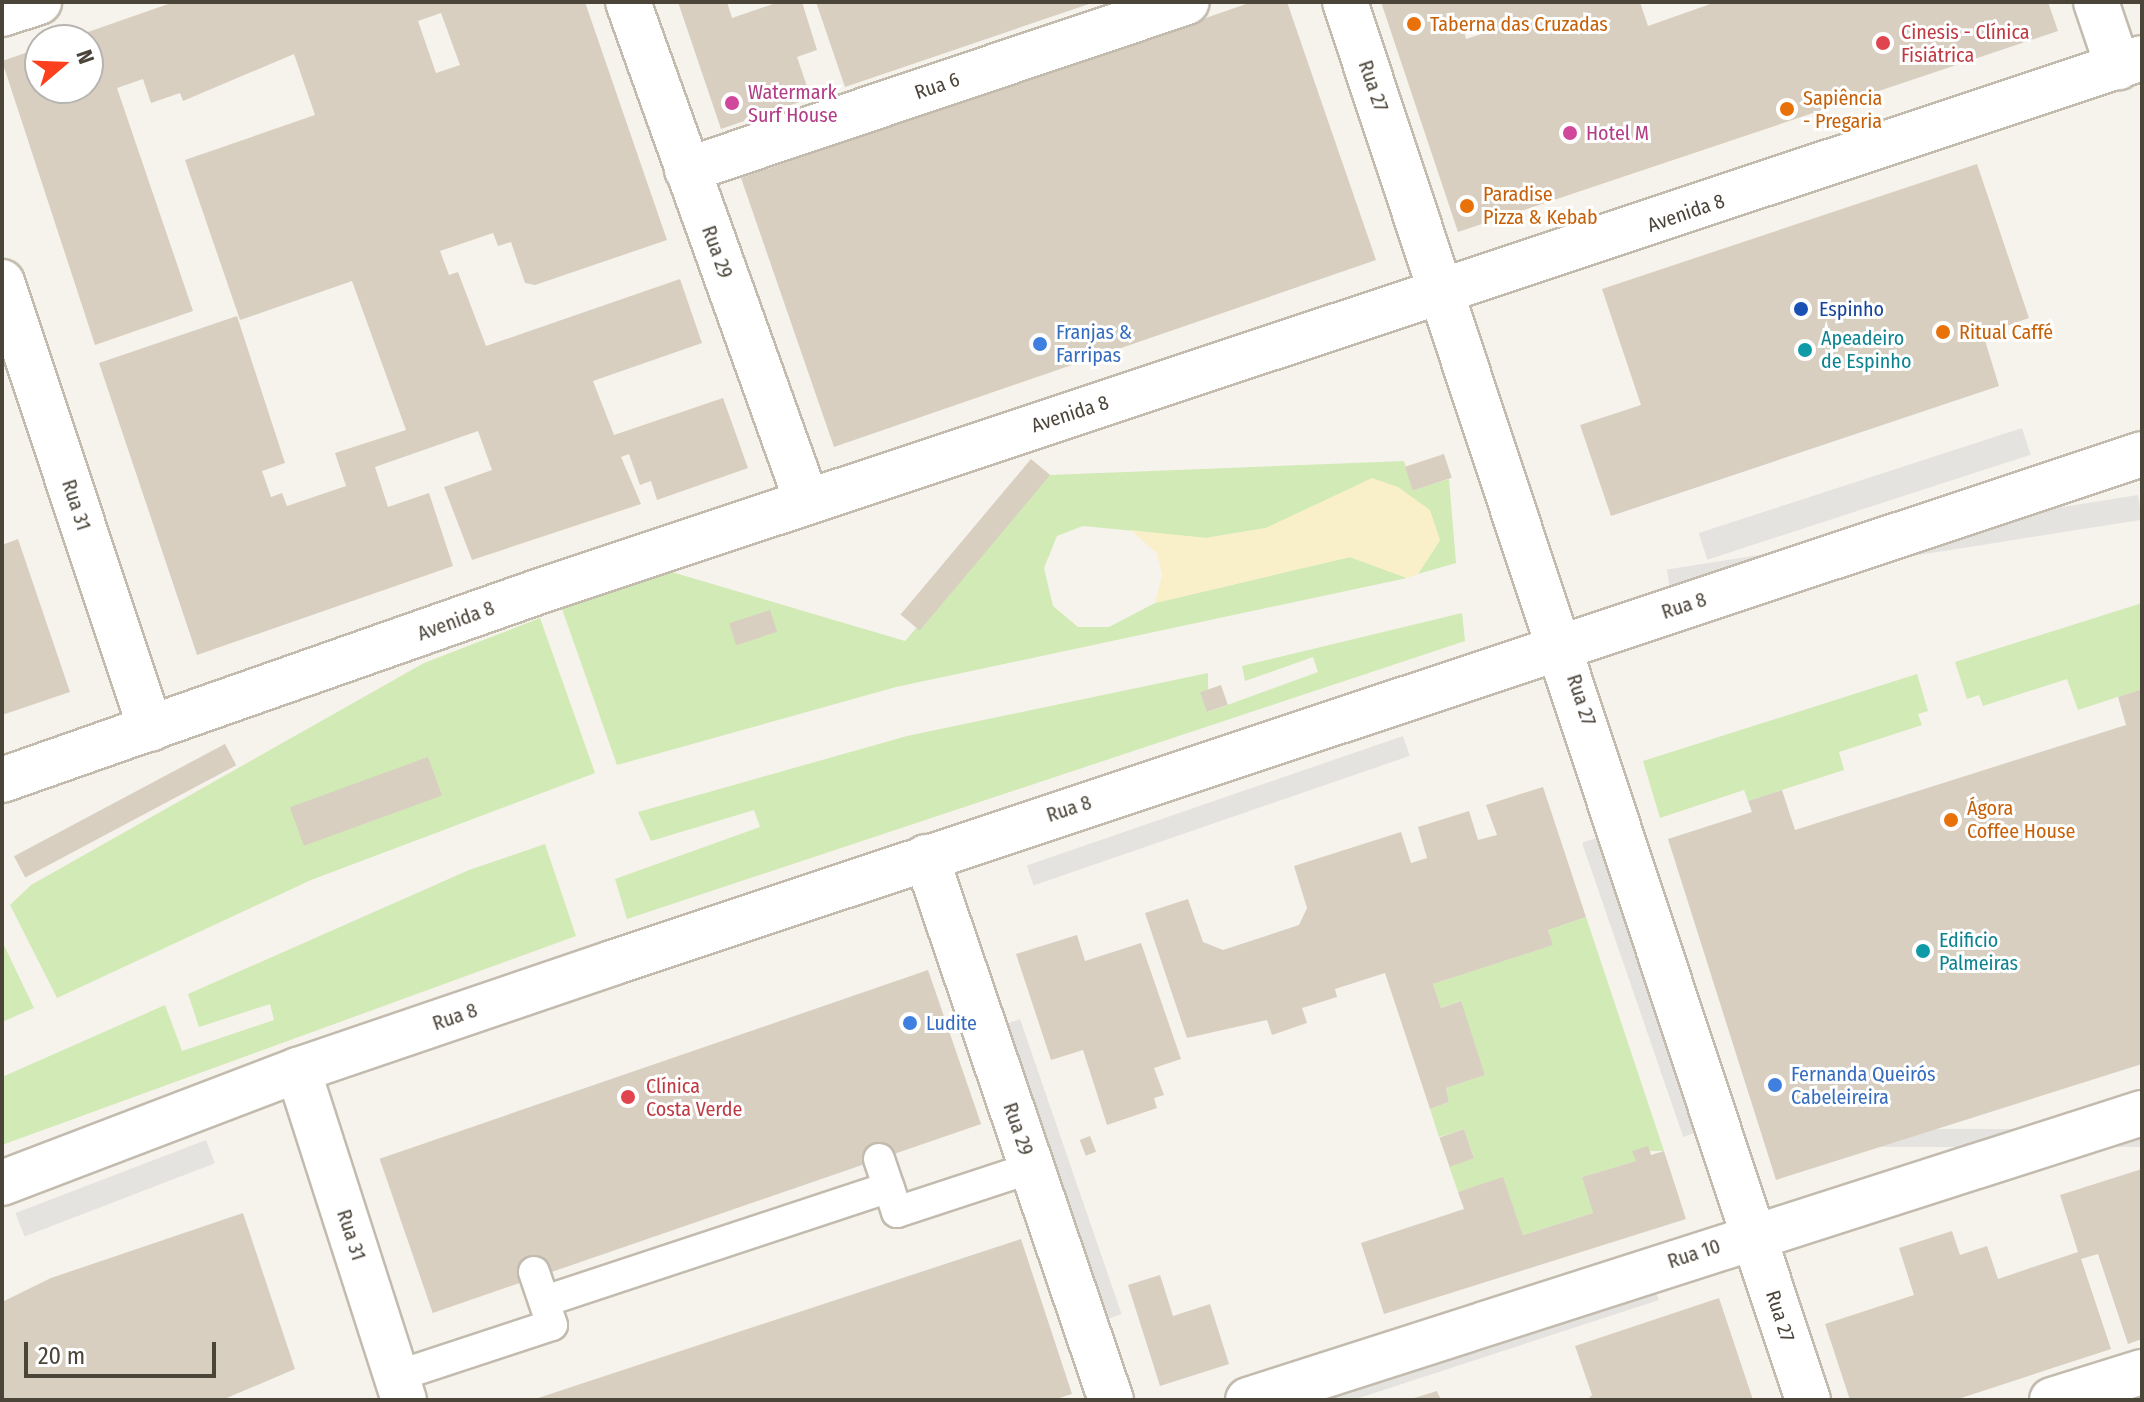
<!DOCTYPE html>
<meta charset="utf-8">
<style>
body{margin:0}
#map{position:relative;width:2144px;height:1402px;overflow:hidden;background:#f6f3ec;font-family:"Fira Sans Condensed",sans-serif}
div>[style]{position:absolute}
.green>*{inset:0;background:#d2eab5}
.sand>*{inset:0;background:#f9efc9}
.parking>*{inset:0;background:#e5e3e0;transform-origin:0 0}
.building>*{inset:0;background:#d8cfc1;transform-origin:0 0}
.roads{filter:drop-shadow(2px 0 #c2bbae) drop-shadow(-2px 0 #c2bbae) drop-shadow(0 2px #c2bbae) drop-shadow(0 -2px #c2bbae)}
.lane>*{height:30px;margin:-15px;padding:0 15px;transform-origin:15px;border-radius:15px;background:#fff}
.street>*{height:44px;margin:-22px;padding:0 22px;transform-origin:22px;border-radius:22px;background:#fff}
.dots>*{width:22px;height:22px;translate:-50% -50%;box-sizing:border-box;border:4px solid #fff;border-radius:50%}
span{translate:-50% -50%;white-space:nowrap;text-align:center;line-height:1.15;-webkit-text-stroke:6px #fff;paint-order:stroke}
.food-label{font-size:20px;color:#c56008}
.left{translate:0 -50%;text-align:left}
.health-label{font-size:20px;color:#be3a42}
.street-label{font-size:20px;color:#4b4439}
.hotel-label{font-size:20px;color:#b23c85}
.transit-label{font-size:20px;color:#164399}
.shop-label{font-size:20px;color:#366cbe}
.culture-label{font-size:20px;color:#0d838f}
.frame{position:absolute;inset:0;border:4px solid #4b4439;pointer-events:none}
.north{position:absolute;left:24px;top:24px;width:80px;height:80px;box-sizing:border-box;background:#fff;border:2px solid #b7b4b0;border-radius:50%;rotate:71deg;font-size:22px;font-weight:700;line-height:32px;text-align:center;color:#4b4439}
.north::after{content:'';display:block;margin:auto;width:28px;height:36px;background:#fc3f1d;clip-path:polygon(50% 0,100% 100%,50% 72%,0 100%)}
.scale{position:absolute;left:24px;top:1342px;width:192px;height:36px;box-sizing:border-box;border:4px solid #4b4439;border-top:0;padding-left:10px;font-size:24px;line-height:28px;white-space:nowrap;color:#4b4439;-webkit-text-stroke:6px #fff;paint-order:stroke}
</style>
<div id="map">
<div class="green">
<i style="clip-path:polygon(1404px 461px,1413px 490px,1449px 479px,1456px 563px,1418px 574px,1440px 540px,1372px 479px,1266px 528px,1206px 538px,1083px 526px,1057px 536px,1044px 568px,1053px 606px,1078px 627px,1109px 627px,1155px 603px,1350px 557px,1407px 578px,896px 687px,617px 765px,562px 609px,665px 570px,905px 641px,1050px 475px)"></i>
<i style="clip-path:polygon(2142px 603px,2142px 689px,2078px 710px,2067px 679px,1983px 706px,1979px 695px,1967px 699px,1955px 662px)"></i>
<i style="clip-path:polygon(1462px 613px,1465px 641px,627px 919px,615px 879px,760px 827px,754px 810px,651px 841px,638px 812px,907px 736px,1208px 673px,1208px 712px,1318px 672px,1313px 657px,1245px 681px,1242px 666px)"></i>
<i style="clip-path:polygon(540px 618px,595px 773px,311px 880px,57px 998px,10px 905px,31px 885px,424px 663px)"></i>
<i style="clip-path:polygon(1917px 674px,1928px 711px,1918px 714px,1922px 725px,1839px 752px,1844px 770px,1748px 801px,1744px 790px,1660px 818px,1643px 761px)"></i>
<i style="clip-path:polygon(545px 844px,576px 936px,2px 1145px,2px 1077px,165px 1005px,182px 1051px,274px 1020px,270px 1004px,199px 1027px,188px 994px,469px 870px)"></i>
<i style="clip-path:polygon(1586px 917px,1664px 1151px,1633px 1151px,1636px 1161px,1582px 1177px,1593px 1213px,1523px 1235px,1503px 1178px,1458px 1192px,1449px 1166px,1474px 1158px,1464px 1129px,1439px 1137px,1430px 1109px,1449px 1102px,1446px 1088px,1485px 1075px,1460px 1001px,1441px 1008px,1433px 984px,1552px 945px,1548px 930px)"></i>
<i style="clip-path:polygon(2px 941px,34px 1008px,2px 1022px)"></i>
</div>
<div class="sand">
<i style="clip-path:polygon(1372px 478px,1398px 487px,1430px 510px,1440px 540px,1418px 574px,1407px 578px,1350px 557px,1155px 603px,1162px 576px,1157px 553px,1130px 530px,1206px 538px,1266px 528px)"></i>
</div>
<div class="parking">
<i style="left:2022px;top:428px;width:28px;height:340px;rotate:72deg"></i>
<i style="left:2138px;top:495px;width:25px;height:477px;rotate:81deg"></i>
<i style="left:1403px;top:736px;width:21px;height:398px;rotate:71deg"></i>
<i style="left:1599px;top:837px;width:311px;height:18px;rotate:71deg"></i>
<i style="left:1020px;top:1019px;width:312px;height:19px;rotate:71deg"></i>
<i style="left:2142px;top:1129px;width:18px;height:306px;rotate:90deg"></i>
<i style="left:206px;top:1140px;width:25px;height:204px;rotate:69deg"></i>
<i style="clip-path:polygon(1653px 1284px,1659px 1300px,1353px 1400px,1297px 1400px)"></i>
</div>
<div class="building">
<i style="clip-path:polygon(evenodd,174px 2px,585px 2px,667px 240px,535px 285px,525px 283px,511px 242px,498px 246px,493px 233px,440px 251px,449px 275px,458px 272px,486px 346px,680px 279px,702px 343px,593px 381px,614px 435px,723px 398px,748px 468px,657px 500px,651px 481px,640px 485px,629px 454px,621px 457px,641px 504px,472px 560px,444px 487px,492px 470px,478px 431px,375px 467px,388px 507px,429px 493px,453px 566px,197px 655px,99px 363px,237px 316px,285px 463px,262px 471px,271px 497px,282px 493px,287px 506px,346px 486px,335px 453px,406px 430px,352px 281px,240px 320px,185px 160px,315px 115px,294px 54px,183px 101px,180px 93px,151px 103px,143px 79px,117px 88px,193px 311px,95px 345px,2px 61px,40px 48px,40px 88px,88px 88px,88px 40px,65px 40px,174px 2px,441px 13px,460px 65px,436px 73px,418px 21px,441px 13px)"></i>
<i style="clip-path:polygon(678px 2px,727px 2px,732px 18px,779px 2px,802px 2px,817px 50px,797px 57px,811px 98px,721px 129px)"></i>
<i style="clip-path:polygon(816px 2px,1095px 2px,845px 87px)"></i>
<i style="clip-path:polygon(1252px 2px,1287px 2px,1376px 260px,834px 447px,741px 178px)"></i>
<i style="clip-path:polygon(evenodd,1381px 2px,1640px 2px,1648px 26px,1716px 2px,2048px 2px,2058px 31px,1458px 232px,1381px 2px,1494px 20px,1497px 29px,1466px 39px,1464px 30px,1494px 20px)"></i>
<i style="clip-path:polygon(1977px 164px,2029px 318px,1983px 334px,1999px 386px,1611px 516px,1580px 425px,1641px 405px,1602px 289px)"></i>
<i style="left:1444px;top:454px;width:25px;height:41px;rotate:72deg"></i>
<i style="left:1031px;top:459px;width:25px;height:203px;rotate:40deg"></i>
<i style="clip-path:polygon(18px 539px,70px 692px,2px 715px,2px 545px)"></i>
<i style="left:770px;top:610px;width:23px;height:43px;rotate:72deg"></i>
<i style="left:1221px;top:685px;width:21px;height:22px;rotate:71deg"></i>
<i style="clip-path:polygon(2142px 689px,2142px 1064px,1776px 1180px,1668px 839px,1752px 812px,1748px 801px,1782px 790px,1795px 830px,2126px 725px,2118px 697px)"></i>
<i style="left:225px;top:744px;width:24px;height:239px;rotate:62deg"></i>
<i style="left:428px;top:757px;width:41px;height:147px;rotate:70deg"></i>
<i style="clip-path:polygon(1543px 787px,1586px 917px,1548px 930px,1553px 945px,1433px 984px,1441px 1008px,1461px 1001px,1485px 1075px,1446px 1088px,1449px 1102px,1430px 1109px,1385px 973px,1335px 989px,1337px 997px,1302px 1008px,1307px 1023px,1272px 1035px,1267px 1020px,1187px 1038px,1145px 913px,1188px 899px,1203px 942px,1223px 950px,1299px 925px,1307px 908px,1294px 866px,1401px 832px,1411px 863px,1427px 858px,1418px 827px,1469px 811px,1478px 840px,1497px 835px,1486px 805px)"></i>
<i style="clip-path:polygon(1077px 935px,1085px 961px,1141px 943px,1181px 1059px,1154px 1068px,1164px 1095px,1154px 1098px,1157px 1108px,1107px 1125px,1083px 1050px,1051px 1060px,1016px 954px)"></i>
<i style="left:928px;top:970px;width:163px;height:580px;rotate:71deg"></i>
<i style="left:1464px;top:1129px;width:31px;height:26px;rotate:71deg"></i>
<i style="left:1090px;top:1136px;width:17px;height:11px;rotate:69deg"></i>
<i style="clip-path:polygon(1648px 1146px,1651px 1155px,1664px 1151px,1686px 1219px,1384px 1314px,1361px 1243px,1464px 1209px,1458px 1192px,1503px 1177px,1523px 1235px,1593px 1213px,1582px 1177px,1636px 1161px,1632px 1151px)"></i>
<i style="clip-path:polygon(2142px 1169px,2142px 1339px,2128px 1344px,2098px 1254px,2081px 1259px,2111px 1349px,1955px 1400px,1850px 1400px,1825px 1324px,1914px 1295px,1899px 1248px,1952px 1231px,1960px 1255px,1987px 1246px,1998px 1279px,2078px 1252px,2060px 1195px)"></i>
<i style="clip-path:polygon(243px 1213px,295px 1369px,222px 1400px,2px 1400px,2px 1302px,51px 1278px)"></i>
<i style="clip-path:polygon(1021px 1239px,1072px 1394px,1053px 1400px,532px 1400px)"></i>
<i style="clip-path:polygon(1160px 1275px,1173px 1316px,1210px 1304px,1229px 1364px,1160px 1386px,1128px 1285px)"></i>
<i style="clip-path:polygon(1719px 1298px,1753px 1400px,1587px 1400px,1592px 1395px,1575px 1346px)"></i>
<i style="clip-path:polygon(1437px 1391px,1441px 1400px,1411px 1400px,1411px 1399px)"></i>
</div>
<div class="roads">
<div class="lane">
<i style="left:879px;top:1159px;width:56px;rotate:71.2deg"></i>
<i style="left:897px;top:1212px;width:141px;rotate:-18.2deg"></i>
<i style="left:545px;top:1301px;width:362px;rotate:-18.3deg"></i>
<i style="left:397px;top:1376px;width:163px;rotate:-18.2deg"></i>
<i style="left:552px;top:1325px;width:56px;rotate:-108.8deg"></i>
</div>
<div class="street">
<i style="left:628px;top:2px;width:531px;rotate:70.3deg"></i>
<i style="left:1345px;top:2px;width:1473px;rotate:71.68deg"></i>
<i style="left:2096px;top:2px;width:69px;rotate:71.3deg"></i>
<i style="left:2px;top:14px;width:39px;rotate:-18deg"></i>
<i style="left:687px;top:170px;width:527px;rotate:-18.57deg"></i>
<i style="left:2px;top:282px;width:471px;rotate:71.6deg"></i>
<i style="left:2px;top:780px;width:573px;rotate:-19.35deg"></i>
<i style="left:543px;top:590px;width:1685px;rotate:-18.4deg"></i>
<i style="left:926px;top:857px;width:574px;rotate:71.19deg"></i>
<i style="left:298px;top:1070px;width:347px;rotate:72.2deg"></i>
<i style="left:2px;top:1183px;width:317px;rotate:-20.9deg"></i>
<i style="left:298px;top:1070px;width:332px;rotate:-18.8deg"></i>
<i style="left:612px;top:963px;width:1612px;rotate:-18.4deg"></i>
<i style="left:1248px;top:1400px;width:939px;rotate:-17.8deg"></i>
<i style="left:2052px;top:1400px;width:94px;rotate:-17.3deg"></i>
</div>
</div>
<div class="dots">
<i style="left:1414px;top:24px;background:#e8710a"></i>
<i style="left:1883px;top:43px;background:#e0444e"></i>
<i style="left:732px;top:103px;background:#d1479c"></i>
<i style="left:1787px;top:109px;background:#e8710a"></i>
<i style="left:1570px;top:133px;background:#d1479c"></i>
<i style="left:1467px;top:206px;background:#e8710a"></i>
<i style="left:1801px;top:309px;background:#1a4fb4"></i>
<i style="left:1943px;top:332px;background:#e8710a"></i>
<i style="left:1040px;top:344px;background:#3f7fe0"></i>
<i style="left:1805px;top:350px;background:#0f9aa8"></i>
<i style="left:1951px;top:820px;background:#e8710a"></i>
<i style="left:1923px;top:951px;background:#0f9aa8"></i>
<i style="left:910px;top:1023px;background:#3f7fe0"></i>
<i style="left:1775px;top:1085px;background:#3f7fe0"></i>
<i style="left:628px;top:1097px;background:#e0444e"></i>
</div>
<div class="food-label">
<span class="left" style="left:1430px;top:24px">Taberna das Cruzadas</span>
<span class="left" style="left:1803px;top:110px">Sapiência<br>- Pregaria</span>
<span class="left" style="left:1483px;top:206px">Paradise<br>Pizza &amp; Kebab</span>
<span class="left" style="left:1959px;top:332px">Ritual Caffé</span>
<span class="left" style="left:1967px;top:820px">Ágora<br>Coffee House</span>
</div>
<div class="health-label">
<span class="left" style="left:1901px;top:44px">Cinesis - Clínica<br>Fisiátrica</span>
<span class="left" style="left:646px;top:1098px">Clínica<br>Costa Verde</span>
</div>
<div class="street-label">
<span style="left:937px;top:86px;rotate:-19deg">Rua 6</span>
<span style="left:1373px;top:86px;rotate:71deg">Rua 27</span>
<span style="left:1686px;top:213px;rotate:-19deg">Avenida 8</span>
<span style="left:717px;top:252px;rotate:70deg">Rua 29</span>
<span style="left:1070px;top:414px;rotate:-18deg">Avenida 8</span>
<span style="left:76px;top:505px;rotate:72deg">Rua 31</span>
<span style="left:1684px;top:606px;rotate:-18deg">Rua 8</span>
<span style="left:456px;top:621px;rotate:-20deg">Avenida 8</span>
<span style="left:1581px;top:700px;rotate:72deg">Rua 27</span>
<span style="left:1069px;top:809px;rotate:-18deg">Rua 8</span>
<span style="left:455px;top:1017px;rotate:-19deg">Rua 8</span>
<span style="left:1018px;top:1129px;rotate:71deg">Rua 29</span>
<span style="left:351px;top:1235px;rotate:72deg">Rua 31</span>
<span style="left:1694px;top:1254px;rotate:-18deg">Rua 10</span>
<span style="left:1780px;top:1316px;rotate:72deg">Rua 27</span>
</div>
<div class="hotel-label">
<span class="left" style="left:748px;top:104px">Watermark<br>Surf House</span>
<span class="left" style="left:1586px;top:133px">Hotel M</span>
</div>
<div class="transit-label">
<span class="left" style="left:1819px;top:309px">Espinho</span>
</div>
<div class="shop-label">
<span class="left" style="left:1056px;top:344px">Franjas &amp;<br>Farripas</span>
<span class="left" style="left:926px;top:1023px">Ludite</span>
<span class="left" style="left:1791px;top:1086px">Fernanda Queirós<br>Cabeleireira</span>
</div>
<div class="culture-label">
<span class="left" style="left:1821px;top:350px">Apeadeiro<br>de Espinho</span>
<span class="left" style="left:1939px;top:952px">Edificio<br>Palmeiras</span>
</div>
<div class="frame"></div>
<div class="north">N</div>
<div class="scale">20 m</div>
</div>
